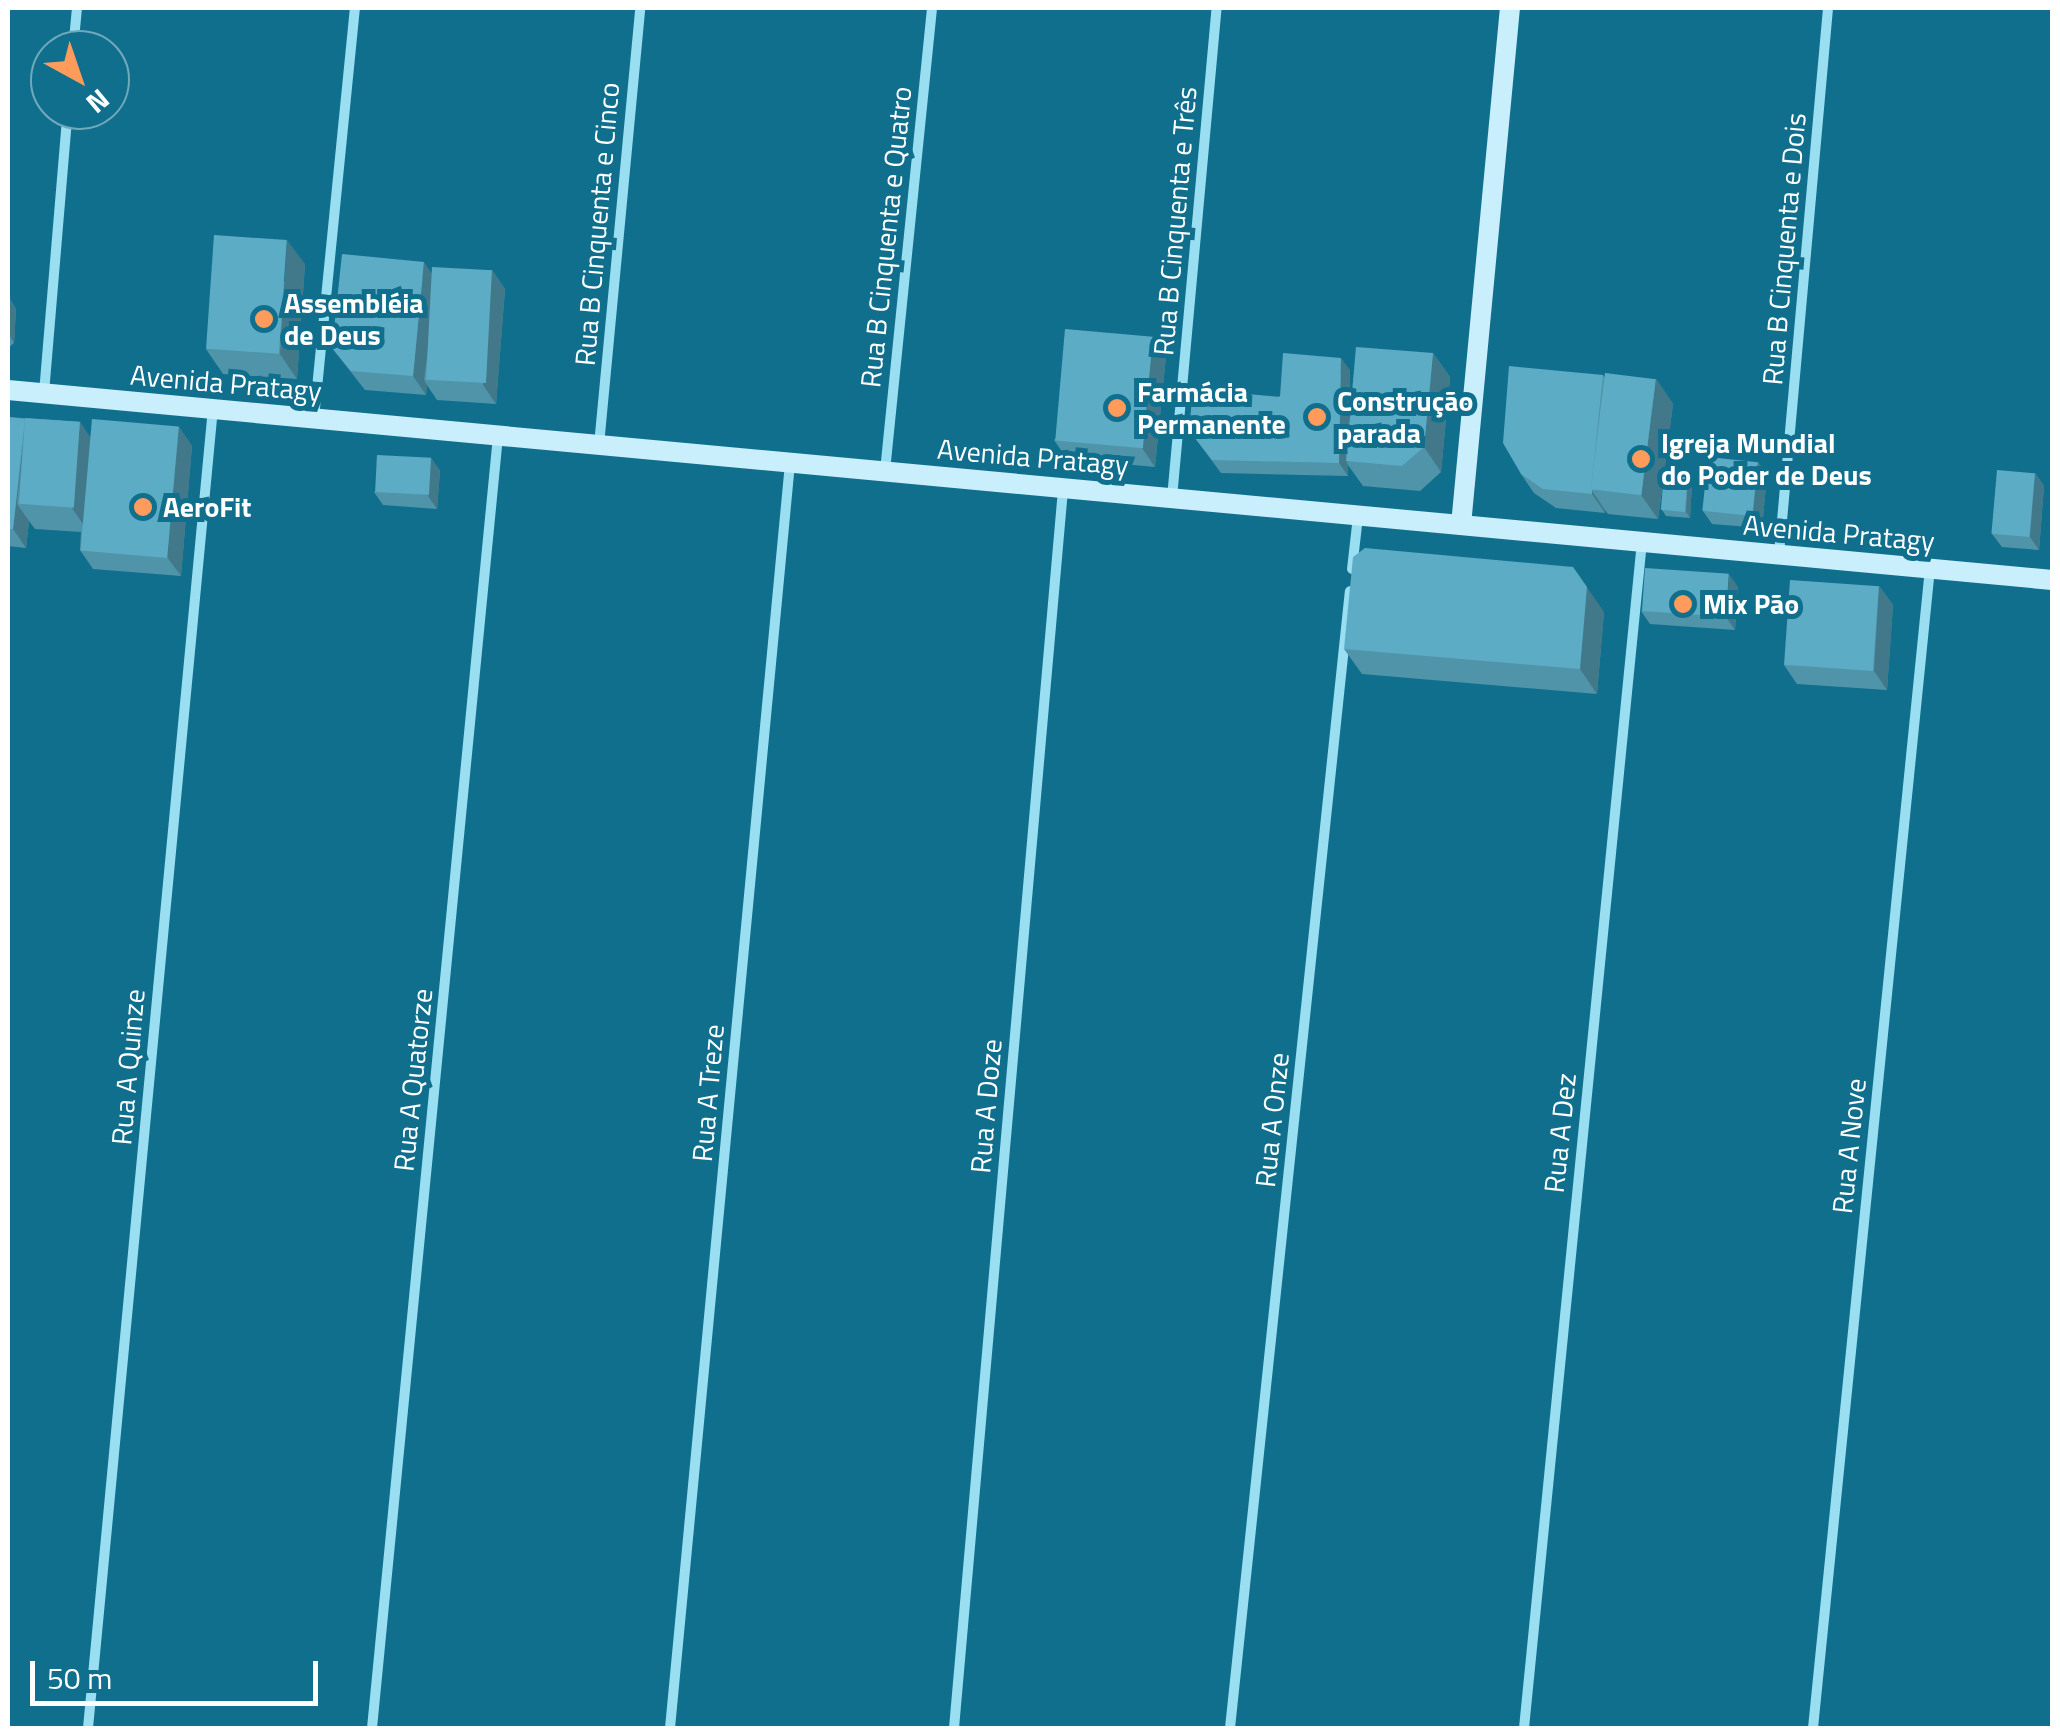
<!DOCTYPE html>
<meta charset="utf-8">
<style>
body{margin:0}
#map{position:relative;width:2060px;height:1736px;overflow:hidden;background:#116f8e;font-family:"Titillium Web",sans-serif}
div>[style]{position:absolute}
.street>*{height:10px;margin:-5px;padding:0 5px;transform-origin:5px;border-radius:5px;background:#9adef2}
.secondary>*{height:20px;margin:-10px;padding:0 10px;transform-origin:10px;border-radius:10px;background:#c9effc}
.wall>*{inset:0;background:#5094a9}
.shaded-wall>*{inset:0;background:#41788a}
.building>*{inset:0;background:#5dacc5;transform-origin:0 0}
.dots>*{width:28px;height:28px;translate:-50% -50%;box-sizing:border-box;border:5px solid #116f8e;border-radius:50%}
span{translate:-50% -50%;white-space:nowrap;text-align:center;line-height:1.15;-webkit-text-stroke:10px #116f8e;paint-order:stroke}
.street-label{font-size:28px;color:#fff}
.poi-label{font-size:28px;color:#fff;font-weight:700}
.left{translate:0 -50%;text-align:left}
.frame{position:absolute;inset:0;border:10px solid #fff;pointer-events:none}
.north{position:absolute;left:30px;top:30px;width:100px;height:100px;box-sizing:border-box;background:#116f8e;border:2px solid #70a9bb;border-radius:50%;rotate:140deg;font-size:28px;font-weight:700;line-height:40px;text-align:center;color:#fff}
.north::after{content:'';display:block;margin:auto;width:35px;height:45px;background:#ff9c5b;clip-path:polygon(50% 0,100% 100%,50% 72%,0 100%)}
.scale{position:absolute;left:30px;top:1661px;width:288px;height:45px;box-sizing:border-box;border:5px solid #fff;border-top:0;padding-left:12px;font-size:30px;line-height:35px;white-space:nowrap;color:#fff;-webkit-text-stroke:8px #116f8e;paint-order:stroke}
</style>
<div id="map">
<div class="street">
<i style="left:73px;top:50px;width:42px;rotate:-84.6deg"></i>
<i style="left:44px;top:393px;width:284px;rotate:-85.2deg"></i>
<i style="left:314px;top:418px;width:412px;rotate:-84.3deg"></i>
<i style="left:599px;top:445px;width:439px;rotate:-84.6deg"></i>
<i style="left:885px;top:471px;width:465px;rotate:-84.2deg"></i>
<i style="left:1172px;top:498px;width:492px;rotate:-84.8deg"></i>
<i style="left:1779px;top:554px;width:548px;rotate:-84.87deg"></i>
<i style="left:1352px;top:569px;width:53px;rotate:-83.5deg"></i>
<i style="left:88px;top:1728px;width:1325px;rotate:-84.59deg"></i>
<i style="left:372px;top:1728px;width:1298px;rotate:-84.43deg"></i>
<i style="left:670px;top:1728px;width:1270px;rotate:-84.58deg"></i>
<i style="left:954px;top:1728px;width:1244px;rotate:-84.97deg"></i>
<i style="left:1230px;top:1728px;width:1143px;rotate:-83.98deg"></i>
<i style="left:1524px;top:1728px;width:1192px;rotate:-84.32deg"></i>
<i style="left:1813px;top:1728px;width:1166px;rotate:-84.24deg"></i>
</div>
<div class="secondary">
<i style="left:8px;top:390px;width:2053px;rotate:5.31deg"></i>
<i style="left:1461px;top:525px;width:519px;rotate:-84.59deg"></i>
</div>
<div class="wall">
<i style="clip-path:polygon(305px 264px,297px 379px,223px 374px,206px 349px)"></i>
<i style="clip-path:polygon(492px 270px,505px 289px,496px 404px,437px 400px,427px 385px,426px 395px,365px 390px,332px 348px,431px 273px)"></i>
<i style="clip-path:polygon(8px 296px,16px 309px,14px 343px,8px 348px)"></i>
<i style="clip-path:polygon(1153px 337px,1166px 356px,1155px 467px,1067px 459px,1054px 440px)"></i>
<i style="clip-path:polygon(1433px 353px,1450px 377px,1441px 472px,1420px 491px,1363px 486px,1348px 465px,1348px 476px,1221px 473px,1189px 430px,1350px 370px,1349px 424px)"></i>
<i style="clip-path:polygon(1603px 375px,1605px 378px,1656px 379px,1673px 404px,1664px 474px,1692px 483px,1690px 518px,1666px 516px,1662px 510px,1664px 475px,1658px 519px,1608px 514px,1605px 510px,1605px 513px,1556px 508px,1534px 493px,1521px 474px)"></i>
<i style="clip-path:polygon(8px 417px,80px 422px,90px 438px,179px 427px,192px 446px,181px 576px,93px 569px,80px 550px,81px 532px,35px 529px,29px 521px,26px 548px,8px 546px)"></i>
<i style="clip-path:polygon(431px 458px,440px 471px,437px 509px,383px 505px,374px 492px)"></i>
<i style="clip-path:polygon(1758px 462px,1767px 475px,1762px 528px,1712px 524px,1703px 511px)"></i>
<i style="clip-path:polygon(2035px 473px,2044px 486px,2039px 550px,2002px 547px,1992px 534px)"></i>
<i style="clip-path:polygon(1879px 586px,1893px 605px,1887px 690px,1797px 684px,1784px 665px)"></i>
<i style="clip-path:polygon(1738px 587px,1735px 630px,1650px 624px,1641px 611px)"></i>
<i style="clip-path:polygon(1604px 612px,1597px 694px,1362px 674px,1344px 649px)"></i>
</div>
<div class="shaded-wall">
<i style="clip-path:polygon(287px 240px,305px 264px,297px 379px,280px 354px)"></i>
<i style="clip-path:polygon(424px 262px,437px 281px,424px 380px,427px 385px,426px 395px,413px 376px)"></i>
<i style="clip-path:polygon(492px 270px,505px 289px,496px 404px,483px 385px)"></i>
<i style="clip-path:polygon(8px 296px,16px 309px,14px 343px,8px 333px)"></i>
<i style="clip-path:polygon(1153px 337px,1166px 356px,1155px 467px,1142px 448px)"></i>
<i style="clip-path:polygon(1433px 353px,1450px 377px,1441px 472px,1424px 447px)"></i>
<i style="clip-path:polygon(1341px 358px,1350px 370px,1348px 462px,1346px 461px,1348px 465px,1348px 476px,1339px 463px)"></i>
<i style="clip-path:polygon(1656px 379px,1673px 404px,1658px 519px,1641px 495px)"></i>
<i style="clip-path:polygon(26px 419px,17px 504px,29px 521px,26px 548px,13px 529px)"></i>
<i style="clip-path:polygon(80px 422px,97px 447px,89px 533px,72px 508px)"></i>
<i style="clip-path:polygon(179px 427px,192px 446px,181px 576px,167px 557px)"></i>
<i style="clip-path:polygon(431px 458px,440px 471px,437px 509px,428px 496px)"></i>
<i style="clip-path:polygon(1758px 462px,1767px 475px,1762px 528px,1753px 515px)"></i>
<i style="clip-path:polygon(2035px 473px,2044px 486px,2039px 550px,2030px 537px)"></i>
<i style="clip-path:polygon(1688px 476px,1692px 483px,1690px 518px,1686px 512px)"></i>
<i style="clip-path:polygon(1592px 491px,1605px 510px,1605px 513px,1592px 494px)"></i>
<i style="clip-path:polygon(1573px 567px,1604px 612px,1597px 694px,1580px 669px)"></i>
<i style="clip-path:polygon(1729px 574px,1738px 587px,1735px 630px,1726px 617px)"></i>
<i style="clip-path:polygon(1879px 586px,1893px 605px,1887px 690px,1874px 671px)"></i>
</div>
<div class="building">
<i style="left:214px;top:235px;width:73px;height:114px;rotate:4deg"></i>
<i style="clip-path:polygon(342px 254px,424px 262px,413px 376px,351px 371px,332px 348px)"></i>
<i style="left:432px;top:267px;width:60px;height:113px;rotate:3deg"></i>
<i style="left:1065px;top:329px;width:88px;height:112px;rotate:5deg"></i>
<i style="clip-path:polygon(1356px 347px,1433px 353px,1424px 447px,1402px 466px,1346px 461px)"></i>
<i style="clip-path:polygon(1283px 353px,1341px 358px,1339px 463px,1212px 460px,1189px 430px,1193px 389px,1280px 397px)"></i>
<i style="clip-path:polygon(1509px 366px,1603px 375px,1591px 489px,1592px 489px,1592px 494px,1543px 489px,1521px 474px,1503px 443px)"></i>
<i style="left:1605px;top:373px;width:51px;height:117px;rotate:7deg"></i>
<i style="clip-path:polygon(8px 417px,25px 419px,13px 529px,8px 529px)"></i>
<i style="left:25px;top:418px;width:55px;height:86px;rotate:4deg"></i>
<i style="left:92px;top:419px;width:87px;height:132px;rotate:5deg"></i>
<i style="left:377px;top:455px;width:54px;height:37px;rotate:3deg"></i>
<i style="left:1708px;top:457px;width:50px;height:54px;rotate:6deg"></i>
<i style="left:1997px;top:470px;width:38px;height:64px;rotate:5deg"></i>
<i style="left:1664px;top:474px;width:24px;height:36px;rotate:5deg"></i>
<i style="clip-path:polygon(1365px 548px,1573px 567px,1587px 587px,1580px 669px,1344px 649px,1353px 557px)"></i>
<i style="left:1645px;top:568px;width:84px;height:43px;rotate:4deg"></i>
<i style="left:1790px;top:580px;width:89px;height:85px;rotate:4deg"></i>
</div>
<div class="dots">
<i style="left:264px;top:319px;background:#ff9c5b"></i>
<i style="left:1117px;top:408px;background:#ff9c5b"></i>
<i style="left:1317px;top:417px;background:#ff9c5b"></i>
<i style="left:1641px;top:459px;background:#ff9c5b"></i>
<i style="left:143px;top:507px;background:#ff9c5b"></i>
<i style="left:1683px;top:604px;background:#ff9c5b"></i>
</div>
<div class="street-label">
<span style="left:1175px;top:221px;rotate:-85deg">Rua B Cinquenta e Três</span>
<span style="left:597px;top:224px;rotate:-85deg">Rua B Cinquenta e Cinco</span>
<span style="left:886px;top:237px;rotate:-84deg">Rua B Cinquenta e Quatro</span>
<span style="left:1784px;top:249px;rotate:-85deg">Rua B Cinquenta e Dois</span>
<span style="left:226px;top:383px;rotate:5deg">Avenida Pratagy</span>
<span style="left:1033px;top:457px;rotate:5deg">Avenida Pratagy</span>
<span style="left:1839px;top:533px;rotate:5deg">Avenida Pratagy</span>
<span style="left:128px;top:1067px;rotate:-85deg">Rua A Quinze</span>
<span style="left:413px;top:1080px;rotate:-84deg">Rua A Quatorze</span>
<span style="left:708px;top:1093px;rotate:-85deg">Rua A Treze</span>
<span style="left:986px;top:1106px;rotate:-85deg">Rua A Doze</span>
<span style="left:1272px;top:1120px;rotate:-84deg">Rua A Onze</span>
<span style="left:1560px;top:1133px;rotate:-84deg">Rua A Dez</span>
<span style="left:1849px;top:1146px;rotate:-84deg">Rua A Nove</span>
</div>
<div class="poi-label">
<span class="left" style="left:284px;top:319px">Assembléia<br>de Deus</span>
<span class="left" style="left:1137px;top:408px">Farmácia<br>Permanente</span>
<span class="left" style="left:1337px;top:417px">Construção<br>parada</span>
<span class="left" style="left:1661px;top:459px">Igreja Mundial<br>do Poder de Deus</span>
<span class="left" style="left:163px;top:507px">AeroFit</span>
<span class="left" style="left:1703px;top:604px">Mix Pão</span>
</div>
<div class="frame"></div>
<div class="north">N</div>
<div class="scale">50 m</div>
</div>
